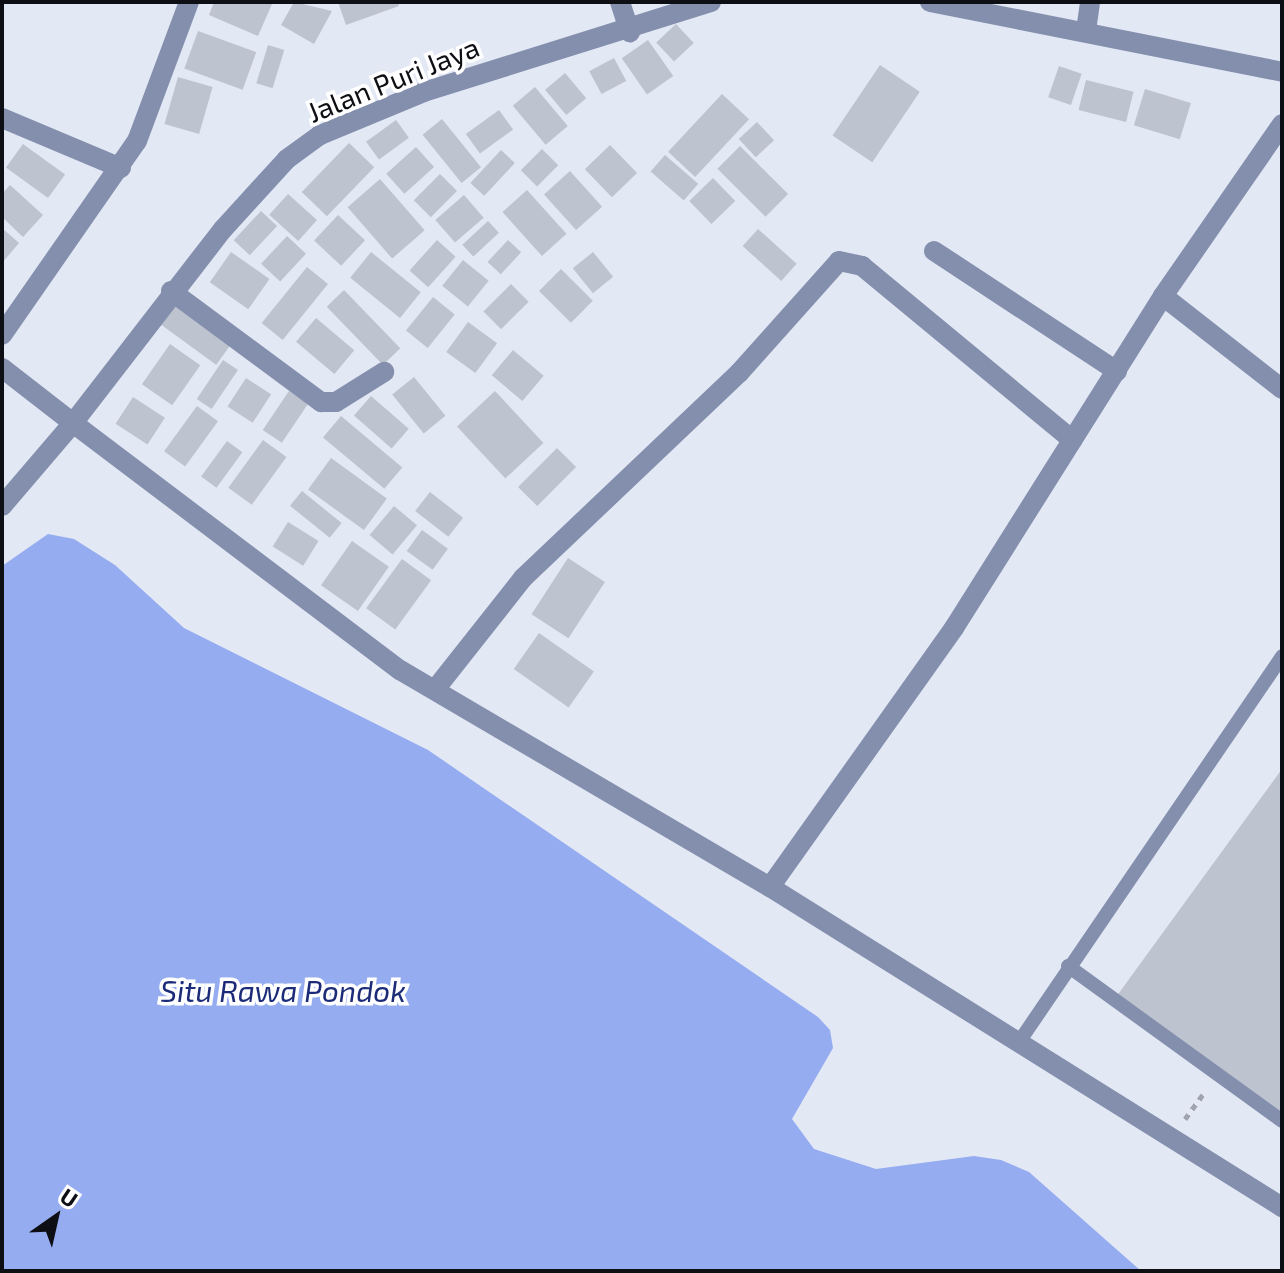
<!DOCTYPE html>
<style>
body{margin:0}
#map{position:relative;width:1284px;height:1273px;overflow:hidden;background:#e3e8f5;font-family:"Exo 2",sans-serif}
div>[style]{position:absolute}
.water>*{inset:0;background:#95acf1}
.building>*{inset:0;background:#bec3d0;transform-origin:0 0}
.path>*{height:5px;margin-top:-2.5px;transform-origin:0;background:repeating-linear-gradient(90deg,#a0a4af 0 6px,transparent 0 12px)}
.service>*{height:14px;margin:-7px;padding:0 7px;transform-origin:7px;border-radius:7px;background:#848fad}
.minor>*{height:20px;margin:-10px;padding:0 10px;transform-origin:10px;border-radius:10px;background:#848fad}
.tertiary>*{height:20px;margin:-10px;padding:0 10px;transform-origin:10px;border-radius:10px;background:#848fad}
span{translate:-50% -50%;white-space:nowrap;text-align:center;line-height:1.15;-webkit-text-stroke:7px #fff;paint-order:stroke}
.street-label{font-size:28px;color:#0e0f14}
.water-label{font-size:30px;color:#1d2c79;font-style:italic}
.frame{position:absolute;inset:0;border:4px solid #0e0f14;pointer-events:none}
.north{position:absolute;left:16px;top:1177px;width:80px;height:80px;-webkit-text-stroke:6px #fff;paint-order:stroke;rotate:34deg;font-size:22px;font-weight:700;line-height:32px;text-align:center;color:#0e0f14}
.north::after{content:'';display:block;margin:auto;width:28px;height:36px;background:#0e0f14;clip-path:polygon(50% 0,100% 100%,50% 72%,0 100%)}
</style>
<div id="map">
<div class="water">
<i style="clip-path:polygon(48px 534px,74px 539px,115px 565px,184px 628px,428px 750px,818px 1017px,830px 1030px,833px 1048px,792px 1119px,814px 1149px,876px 1169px,974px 1156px,1001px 1160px,1029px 1172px,1141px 1271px,2px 1271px,2px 566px)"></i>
</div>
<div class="building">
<i style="clip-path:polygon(214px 2px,268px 2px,272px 4px,258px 36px,209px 15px)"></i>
<i style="clip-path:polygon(294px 2px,332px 11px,314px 44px,281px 25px)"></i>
<i style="clip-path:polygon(338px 2px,398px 2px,399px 6px,346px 25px)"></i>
<i style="left:676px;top:24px;width:26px;height:27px;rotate:47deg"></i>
<i style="left:198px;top:31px;width:62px;height:40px;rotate:20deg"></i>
<i style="left:648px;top:40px;width:44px;height:32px;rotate:55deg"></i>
<i style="left:268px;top:45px;width:17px;height:40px;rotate:17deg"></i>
<i style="left:614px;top:58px;width:26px;height:28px;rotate:62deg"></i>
<i style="left:880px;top:65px;width:48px;height:85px;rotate:34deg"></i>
<i style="left:1059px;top:66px;width:24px;height:33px;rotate:19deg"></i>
<i style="left:565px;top:73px;width:33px;height:26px;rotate:50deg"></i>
<i style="left:178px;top:77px;width:36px;height:49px;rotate:16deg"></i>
<i style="left:1086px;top:80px;width:49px;height:31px;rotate:14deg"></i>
<i style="left:535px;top:87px;width:51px;height:29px;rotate:50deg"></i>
<i style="left:1145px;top:89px;width:48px;height:38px;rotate:17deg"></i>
<i style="left:722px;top:94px;width:37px;height:79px;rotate:43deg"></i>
<i style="left:499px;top:110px;width:24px;height:41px;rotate:54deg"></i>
<i style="left:442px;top:119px;width:62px;height:25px;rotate:51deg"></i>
<i style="left:396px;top:120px;width:22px;height:37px;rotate:54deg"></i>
<i style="left:757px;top:122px;width:25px;height:25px;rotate:47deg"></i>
<i style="left:349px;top:143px;width:35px;height:68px;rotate:44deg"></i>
<i style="left:23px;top:144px;width:52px;height:29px;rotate:36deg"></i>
<i style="left:610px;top:145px;width:39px;height:35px;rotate:46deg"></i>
<i style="left:740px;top:146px;width:68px;height:32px;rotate:45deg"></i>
<i style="left:416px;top:147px;width:27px;height:40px;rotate:48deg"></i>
<i style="left:542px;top:149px;width:23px;height:30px;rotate:45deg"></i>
<i style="left:501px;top:150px;width:19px;height:45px;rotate:43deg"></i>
<i style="left:665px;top:155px;width:44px;height:22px;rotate:41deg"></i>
<i style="left:570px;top:171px;width:48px;height:35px;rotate:48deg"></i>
<i style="left:440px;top:174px;width:24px;height:37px;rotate:45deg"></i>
<i style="left:713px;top:178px;width:32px;height:33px;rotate:46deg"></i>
<i style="left:380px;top:179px;width:68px;height:43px;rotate:49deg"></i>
<i style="clip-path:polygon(10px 185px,43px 215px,23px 237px,2px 217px,2px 194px)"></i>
<i style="left:527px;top:190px;width:59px;height:33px;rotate:48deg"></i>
<i style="left:288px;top:194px;width:39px;height:28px;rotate:42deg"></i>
<i style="left:464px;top:195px;width:30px;height:38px;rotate:49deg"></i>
<i style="left:261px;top:211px;width:22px;height:40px;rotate:43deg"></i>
<i style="left:338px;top:215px;width:37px;height:35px;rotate:43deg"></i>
<i style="left:488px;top:221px;width:16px;height:35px;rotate:47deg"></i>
<i style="clip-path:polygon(2px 228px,19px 243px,2px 263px)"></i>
<i style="left:758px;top:229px;width:52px;height:23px;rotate:42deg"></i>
<i style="left:287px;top:236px;width:26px;height:38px;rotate:43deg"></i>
<i style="left:437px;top:240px;width:25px;height:41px;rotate:42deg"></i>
<i style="left:508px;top:240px;width:18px;height:30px;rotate:43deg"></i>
<i style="left:231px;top:252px;width:47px;height:37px;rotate:35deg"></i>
<i style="left:371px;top:252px;width:64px;height:33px;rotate:39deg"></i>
<i style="left:593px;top:252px;width:32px;height:26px;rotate:51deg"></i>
<i style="left:463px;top:260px;width:33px;height:33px;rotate:39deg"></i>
<i style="left:307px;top:267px;width:27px;height:72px;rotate:39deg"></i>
<i style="left:561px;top:269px;width:45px;height:31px;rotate:45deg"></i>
<i style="left:511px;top:284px;width:25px;height:39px;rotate:45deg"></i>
<i style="left:344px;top:290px;width:81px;height:24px;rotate:46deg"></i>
<i style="left:433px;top:297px;width:28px;height:43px;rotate:39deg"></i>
<i style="left:177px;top:303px;width:68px;height:27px;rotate:36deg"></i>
<i style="left:316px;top:318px;width:50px;height:31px;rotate:40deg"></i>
<i style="left:468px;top:322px;width:36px;height:37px;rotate:36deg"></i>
<i style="left:170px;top:344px;width:37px;height:49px;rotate:35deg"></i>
<i style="left:513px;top:350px;width:40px;height:33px;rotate:40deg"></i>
<i style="left:223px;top:360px;width:18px;height:47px;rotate:34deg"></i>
<i style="left:414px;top:377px;width:50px;height:28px;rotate:51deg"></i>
<i style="left:246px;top:378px;width:30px;height:34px;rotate:33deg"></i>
<i style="left:289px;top:391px;width:23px;height:47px;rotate:34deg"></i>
<i style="left:495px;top:391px;width:71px;height:52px;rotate:47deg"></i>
<i style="left:371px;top:396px;width:50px;height:26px;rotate:41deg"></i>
<i style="left:133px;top:397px;width:38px;height:32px;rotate:33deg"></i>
<i style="left:197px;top:406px;width:26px;height:56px;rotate:36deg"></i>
<i style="left:341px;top:416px;width:80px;height:28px;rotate:40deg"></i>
<i style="left:263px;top:440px;width:29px;height:59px;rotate:36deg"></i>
<i style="left:227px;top:441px;width:19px;height:44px;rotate:36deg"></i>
<i style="left:557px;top:448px;width:27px;height:55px;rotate:45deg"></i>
<i style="left:331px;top:458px;width:69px;height:39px;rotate:36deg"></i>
<i style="left:302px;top:491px;width:51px;height:19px;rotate:39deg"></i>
<i style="left:430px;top:492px;width:42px;height:24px;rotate:38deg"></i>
<i style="left:394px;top:506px;width:30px;height:38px;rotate:40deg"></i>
<i style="left:288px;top:522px;width:36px;height:29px;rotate:32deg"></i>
<i style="left:422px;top:530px;width:32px;height:26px;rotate:36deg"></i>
<i style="left:352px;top:541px;width:45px;height:54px;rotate:35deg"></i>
<i style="left:568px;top:558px;width:44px;height:67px;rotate:33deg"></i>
<i style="left:402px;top:559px;width:36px;height:61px;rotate:36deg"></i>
<i style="left:539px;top:633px;width:67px;height:44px;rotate:35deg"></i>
<i style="clip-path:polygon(1282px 769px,1282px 1117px,1116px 997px)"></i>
</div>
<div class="path">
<i style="left:1185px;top:1119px;width:34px;rotate:-54deg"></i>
</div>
<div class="service">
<i style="left:1068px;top:966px;width:264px;rotate:35.9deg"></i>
<i style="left:1019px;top:1042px;width:467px;rotate:-55.7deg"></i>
</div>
<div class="minor">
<i style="left:620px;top:2px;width:32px;rotate:72deg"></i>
<i style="left:1086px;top:31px;width:29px;rotate:-82deg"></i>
<i style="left:2px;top:118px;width:129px;rotate:22.8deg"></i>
<i style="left:934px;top:251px;width:219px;rotate:33.3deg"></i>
<i style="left:171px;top:291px;width:187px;rotate:36.5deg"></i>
<i style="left:321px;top:402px;width:15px"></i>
<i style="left:336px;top:402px;width:57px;rotate:-32deg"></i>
<i style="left:1163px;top:296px;width:151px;rotate:38deg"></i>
<i style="left:2px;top:335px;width:236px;rotate:-55.2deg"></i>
<i style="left:137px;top:141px;width:148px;rotate:-69.5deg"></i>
<i style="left:2px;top:368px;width:90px;rotate:37.8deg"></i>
<i style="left:73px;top:423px;width:109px;rotate:130.5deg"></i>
<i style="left:437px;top:687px;width:139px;rotate:-51.7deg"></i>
<i style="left:523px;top:578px;width:298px;rotate:-43.5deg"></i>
<i style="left:739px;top:373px;width:150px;rotate:-48.2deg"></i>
<i style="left:839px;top:261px;width:24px;rotate:12deg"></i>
<i style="left:862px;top:266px;width:273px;rotate:39.6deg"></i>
<i style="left:770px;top:887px;width:318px;rotate:-54.6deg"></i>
<i style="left:954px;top:628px;width:392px;rotate:-57.8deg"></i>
<i style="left:1163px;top:296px;width:209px;rotate:-55.3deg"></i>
</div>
<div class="tertiary">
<i style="left:711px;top:2px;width:301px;rotate:162.6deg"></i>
<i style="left:424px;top:92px;width:113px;rotate:157.5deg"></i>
<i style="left:320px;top:135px;width:41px;rotate:144deg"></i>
<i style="left:287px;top:159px;width:95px;rotate:132.4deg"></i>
<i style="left:223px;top:229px;width:245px;rotate:127.7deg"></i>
<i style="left:73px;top:423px;width:410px;rotate:37.1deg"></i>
<i style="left:400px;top:670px;width:429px;rotate:30.4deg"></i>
<i style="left:770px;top:887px;width:604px;rotate:32.01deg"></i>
<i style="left:930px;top:2px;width:359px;rotate:11.2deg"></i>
</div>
<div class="street-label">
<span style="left:393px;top:79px;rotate:-22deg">Jalan Puri Jaya</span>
</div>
<div class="water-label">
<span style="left:283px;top:990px">Situ Rawa Pondok</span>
</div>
<div class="frame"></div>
<div class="north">U</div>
</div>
